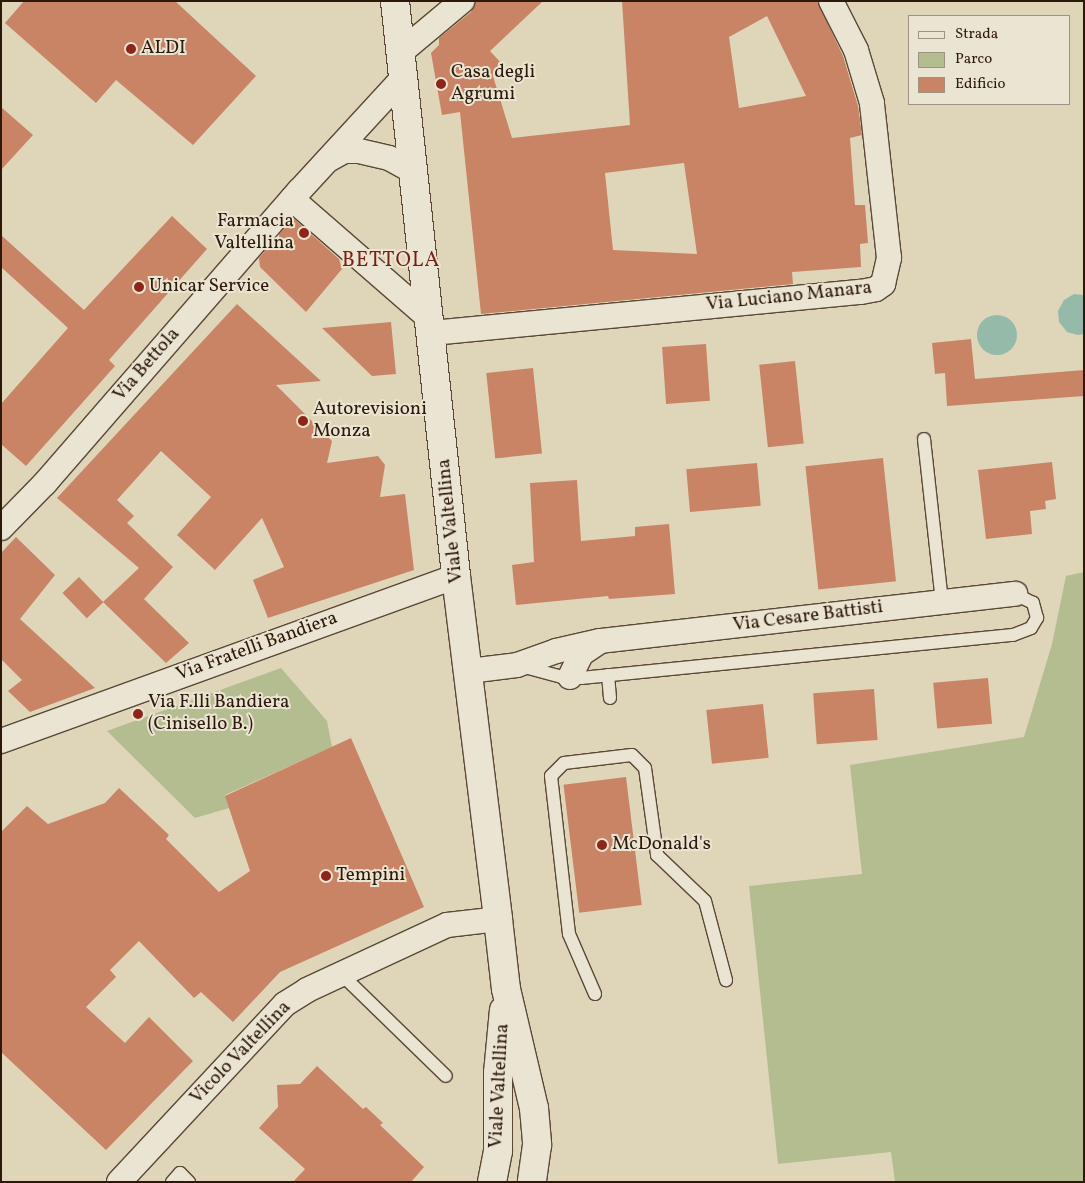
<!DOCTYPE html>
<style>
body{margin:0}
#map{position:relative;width:1085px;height:1183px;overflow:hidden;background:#dfd6ba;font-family:Vollkorn,serif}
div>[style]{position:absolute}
.green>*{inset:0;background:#b3bd8f}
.water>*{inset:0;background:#95baaa}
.round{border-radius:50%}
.building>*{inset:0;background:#c98365;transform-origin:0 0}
.roads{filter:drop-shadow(1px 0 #5a4835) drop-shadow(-1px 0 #5a4835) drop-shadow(0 1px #5a4835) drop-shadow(0 -1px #5a4835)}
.lane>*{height:12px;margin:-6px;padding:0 6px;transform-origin:6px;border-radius:6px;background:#eae4d2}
.street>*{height:24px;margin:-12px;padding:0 12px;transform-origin:12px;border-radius:12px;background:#eae4d2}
.secondary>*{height:28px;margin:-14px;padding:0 14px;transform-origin:14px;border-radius:14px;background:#eae4d2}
.dots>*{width:14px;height:14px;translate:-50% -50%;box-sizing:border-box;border:2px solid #eae4d2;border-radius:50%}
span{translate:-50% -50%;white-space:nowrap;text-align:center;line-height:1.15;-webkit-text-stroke:4px #eae4d2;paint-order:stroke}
.poi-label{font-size:19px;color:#2d1909}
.left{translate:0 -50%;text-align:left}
.right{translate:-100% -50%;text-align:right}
.street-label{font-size:19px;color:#2d1909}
.quarter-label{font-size:21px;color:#7a1f14;letter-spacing:1px}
.frame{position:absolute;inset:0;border:2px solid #2d1909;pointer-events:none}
.legend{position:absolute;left:908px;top:15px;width:162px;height:90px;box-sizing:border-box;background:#eae4d2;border:1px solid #9e9382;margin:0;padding:6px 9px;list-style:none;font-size:15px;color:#2d1909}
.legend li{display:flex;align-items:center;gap:10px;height:25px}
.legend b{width:25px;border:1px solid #9e9382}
</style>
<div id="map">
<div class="green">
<i style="clip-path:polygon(1084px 572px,1084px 1182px,895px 1182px,891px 1152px,778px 1164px,749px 886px,862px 874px,850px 765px,1024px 737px,1052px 644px,1066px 576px)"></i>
<i style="clip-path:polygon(281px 668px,327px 721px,332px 747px,225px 795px,229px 808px,195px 818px,107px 731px)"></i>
</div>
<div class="water">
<i style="clip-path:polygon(1074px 294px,1084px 295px,1084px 334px,1078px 335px,1067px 332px,1059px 322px,1058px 311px,1064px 300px)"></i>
<i class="round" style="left:977px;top:315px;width:40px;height:40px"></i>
</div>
<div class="building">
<i style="clip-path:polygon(24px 1px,175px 1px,256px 76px,193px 145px,116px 80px,96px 103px,5px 23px)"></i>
<i style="clip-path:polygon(evenodd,475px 1px,543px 1px,490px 51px,502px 64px,493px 76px,512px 138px,630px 125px,622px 1px,817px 1px,843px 56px,858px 106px,862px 135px,850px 138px,855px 205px,865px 205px,868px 243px,860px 244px,861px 267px,792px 272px,793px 284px,481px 314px,460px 112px,442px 115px,431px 53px,439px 45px,439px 38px,471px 12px,475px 1px,767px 16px,806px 96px,739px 108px,729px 37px,767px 16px,475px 1px,684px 163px,697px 254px,613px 250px,605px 173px,684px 163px)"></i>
<i style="clip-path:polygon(1px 107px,33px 135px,1px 170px)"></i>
<i style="clip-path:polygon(172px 216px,207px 249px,109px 360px,115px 366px,26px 466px,1px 444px,1px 404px,68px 328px,1px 267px,1px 235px,84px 310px)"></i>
<i style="clip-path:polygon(293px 218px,339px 259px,342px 269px,306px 312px,260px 267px,259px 258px)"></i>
<i style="clip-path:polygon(237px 304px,321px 381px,276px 385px,332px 441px,327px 463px,378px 456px,385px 465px,380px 497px,405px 494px,414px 570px,268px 618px,253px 580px,284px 567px,262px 518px,215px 570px,177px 535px,211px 497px,161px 451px,117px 500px,134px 516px,127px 523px,173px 567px,144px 599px,189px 643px,166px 663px,103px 602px,139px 568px,57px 498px)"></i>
<i style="clip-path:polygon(391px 322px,396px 374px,372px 376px,322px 328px)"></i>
<i style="clip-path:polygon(971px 339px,975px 379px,1084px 370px,1084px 396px,947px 406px,945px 373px,935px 374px,932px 343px)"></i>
<i style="left:706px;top:344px;width:57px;height:44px;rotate:86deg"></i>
<i style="left:795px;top:361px;width:83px;height:36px;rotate:84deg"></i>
<i style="left:533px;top:368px;width:86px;height:47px;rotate:84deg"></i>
<i style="left:883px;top:458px;width:124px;height:78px;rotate:84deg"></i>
<i style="clip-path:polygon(1052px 462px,1056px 499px,1045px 501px,1046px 509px,1030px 511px,1032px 534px,986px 539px,978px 470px)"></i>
<i style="left:757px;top:463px;width:43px;height:71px;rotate:85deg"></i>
<i style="clip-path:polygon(577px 480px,581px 541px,635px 536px,635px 527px,669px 524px,675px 594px,609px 599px,608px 596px,516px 605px,512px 565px,534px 562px,530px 483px)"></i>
<i style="clip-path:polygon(16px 537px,55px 575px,20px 619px,95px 688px,30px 712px,8px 691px,22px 680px,1px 659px,1px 553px)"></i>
<i style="left:79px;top:577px;width:35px;height:23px;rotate:46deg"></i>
<i style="left:988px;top:678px;width:46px;height:55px;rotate:85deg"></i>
<i style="left:874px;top:689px;width:51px;height:61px;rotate:86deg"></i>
<i style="left:763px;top:704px;width:54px;height:57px;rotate:84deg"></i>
<i style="clip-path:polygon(351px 738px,424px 907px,280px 972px,233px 1022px,201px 992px,194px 998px,139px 941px,110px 970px,116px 977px,86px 1007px,125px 1043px,149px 1017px,193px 1061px,106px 1150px,1px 1052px,1px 832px,27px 806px,48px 824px,105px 803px,119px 788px,169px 835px,166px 839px,219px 892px,250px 871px,225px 796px)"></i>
<i style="left:626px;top:777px;width:129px;height:63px;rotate:83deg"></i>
<i style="clip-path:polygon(317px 1066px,363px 1109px,366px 1107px,383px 1123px,380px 1125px,424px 1167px,411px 1182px,293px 1182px,305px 1169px,259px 1128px,278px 1107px,277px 1085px,300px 1084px)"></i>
</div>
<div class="roads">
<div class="lane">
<i style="left:924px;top:439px;width:163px;rotate:83.7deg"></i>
<i style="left:521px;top:666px;width:42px;rotate:15deg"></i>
<i style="left:562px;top:677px;width:19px;rotate:3deg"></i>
<i style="left:581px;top:678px;width:434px;rotate:-5.7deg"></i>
<i style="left:1013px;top:635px;width:19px;rotate:-21deg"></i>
<i style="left:1031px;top:628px;width:12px;rotate:-59deg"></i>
<i style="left:1037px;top:618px;width:16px;rotate:-105deg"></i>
<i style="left:1033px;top:603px;width:20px;rotate:-153deg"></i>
<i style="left:608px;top:675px;width:23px;rotate:85deg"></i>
<i style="left:341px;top:974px;width:146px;rotate:44.2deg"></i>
<i style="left:595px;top:994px;width:65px;rotate:-113.4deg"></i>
<i style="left:569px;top:934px;width:159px;rotate:-96.5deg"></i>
<i style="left:551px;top:776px;width:18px;rotate:-45deg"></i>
<i style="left:564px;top:763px;width:68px;rotate:-6.7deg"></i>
<i style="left:632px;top:755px;width:18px;rotate:45deg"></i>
<i style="left:645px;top:768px;width:88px;rotate:82.1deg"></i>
<i style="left:657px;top:855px;width:66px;rotate:43.8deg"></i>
<i style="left:705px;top:901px;width:82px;rotate:75.1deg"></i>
<i style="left:172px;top:1182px;width:12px;rotate:-48deg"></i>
<i style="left:180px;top:1173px;width:13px;rotate:45deg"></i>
</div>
<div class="street">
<i style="left:401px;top:52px;width:80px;rotate:-39.9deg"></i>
<i style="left:328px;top:160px;width:18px;rotate:-29deg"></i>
<i style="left:344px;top:151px;width:15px"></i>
<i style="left:359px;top:151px;width:31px;rotate:13deg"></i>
<i style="left:389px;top:158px;width:29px;rotate:29deg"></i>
<i style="left:292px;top:199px;width:184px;rotate:41deg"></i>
<i style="left:432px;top:333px;width:431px;rotate:-5.5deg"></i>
<i style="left:861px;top:292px;width:15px;rotate:-11deg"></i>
<i style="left:876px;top:289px;width:9px;rotate:-36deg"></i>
<i style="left:883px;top:284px;width:27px;rotate:-77deg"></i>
<i style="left:889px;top:258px;width:156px;rotate:-96.3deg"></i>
<i style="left:872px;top:103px;width:55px;rotate:-106.8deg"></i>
<i style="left:856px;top:50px;width:55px;rotate:-117deg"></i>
<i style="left:1px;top:528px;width:63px;rotate:-45.6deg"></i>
<i style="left:45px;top:483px;width:387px;rotate:-49deg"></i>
<i style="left:299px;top:191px;width:155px;rotate:-47.4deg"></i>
<i style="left:469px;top:671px;width:48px;rotate:-7.1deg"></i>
<i style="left:517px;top:665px;width:41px;rotate:-19.7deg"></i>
<i style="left:556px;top:651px;width:45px;rotate:-12.8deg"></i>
<i style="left:600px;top:641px;width:418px;rotate:-6.5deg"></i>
<i style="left:570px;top:677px;width:25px;rotate:-64deg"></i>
<i style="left:581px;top:654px;width:22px;rotate:-34deg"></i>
<i style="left:1px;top:741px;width:484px;rotate:-19.9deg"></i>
<i style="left:119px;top:1182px;width:243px;rotate:-47deg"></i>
<i style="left:285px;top:1004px;width:26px;rotate:-32deg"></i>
<i style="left:307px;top:990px;width:154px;rotate:-24.9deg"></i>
<i style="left:447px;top:925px;width:51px;rotate:-6.7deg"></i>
</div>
<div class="secondary">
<i style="left:395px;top:1px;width:578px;rotate:83.94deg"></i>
<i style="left:456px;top:576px;width:346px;rotate:83deg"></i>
<i style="left:498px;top:919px;width:70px;rotate:83.5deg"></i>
<i style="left:506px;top:989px;width:122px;rotate:76.8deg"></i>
<i style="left:534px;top:1108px;width:37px;rotate:85deg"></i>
<i style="left:537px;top:1145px;width:37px;rotate:98deg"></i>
<i style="left:492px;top:1182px;width:32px;rotate:-79deg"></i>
<i style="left:498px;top:1151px;width:78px;rotate:-90deg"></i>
<i style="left:498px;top:1073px;width:63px;rotate:-84.6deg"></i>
</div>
</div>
<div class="dots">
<i style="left:131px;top:49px;background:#8f2418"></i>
<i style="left:441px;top:84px;background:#8f2418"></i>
<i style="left:304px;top:233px;background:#8f2418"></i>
<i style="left:139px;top:287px;background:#8f2418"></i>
<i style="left:303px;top:421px;background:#8f2418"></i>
<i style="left:138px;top:714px;background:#8f2418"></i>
<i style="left:602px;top:845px;background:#8f2418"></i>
<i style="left:326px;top:876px;background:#8f2418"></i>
</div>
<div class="poi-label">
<span class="left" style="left:141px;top:49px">ALDI</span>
<span class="left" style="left:451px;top:84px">Casa degli<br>Agrumi</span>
<span class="right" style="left:294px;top:233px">Farmacia<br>Valtellina</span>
<span class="left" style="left:149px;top:287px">Unicar Service</span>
<span class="left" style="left:313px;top:421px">Autorevisioni<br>Monza</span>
<span class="left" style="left:148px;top:714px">Via F.lli Bandiera<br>(Cinisello B.)</span>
<span class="left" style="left:612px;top:845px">McDonald's</span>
<span class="left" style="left:336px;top:876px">Tempini</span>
</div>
<div class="street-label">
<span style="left:789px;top:297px;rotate:-6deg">Via Luciano Manara</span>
<span style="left:147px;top:365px;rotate:-49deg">Via Bettola</span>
<span style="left:451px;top:521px;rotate:-96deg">Viale Valtellina</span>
<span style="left:808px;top:617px;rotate:-7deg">Via Cesare Battisti</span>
<span style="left:257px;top:647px;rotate:-20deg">Via Fratelli Bandiera</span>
<span style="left:241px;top:1053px;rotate:-46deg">Vicolo Valtellina</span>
<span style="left:500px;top:1086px;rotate:-87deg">Viale Valtellina</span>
</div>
<div class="quarter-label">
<span style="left:391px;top:261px">BETTOLA</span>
</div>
<div class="frame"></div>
<ul class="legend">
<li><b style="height:6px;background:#eae4d2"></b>Strada</li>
<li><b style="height:14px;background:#b3bd8f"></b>Parco</li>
<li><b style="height:14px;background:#c98365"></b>Edificio</li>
</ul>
</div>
